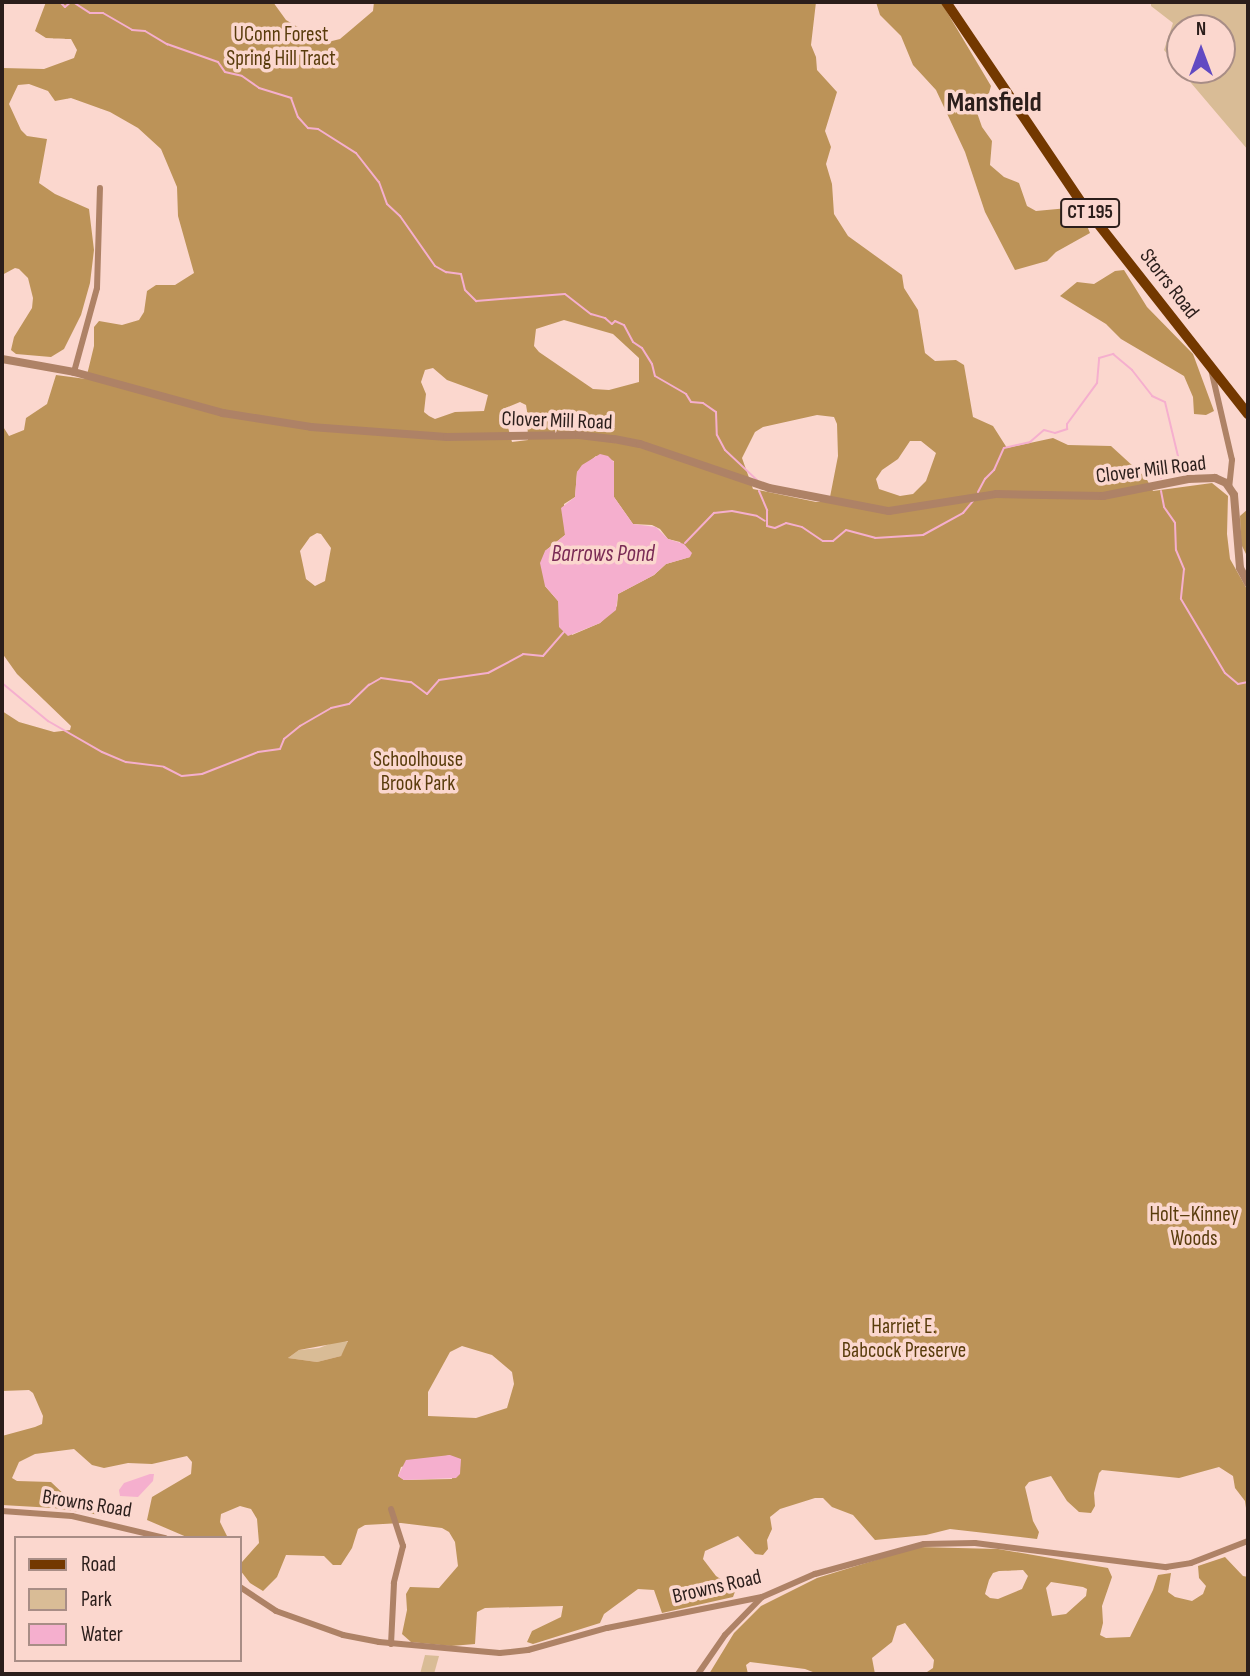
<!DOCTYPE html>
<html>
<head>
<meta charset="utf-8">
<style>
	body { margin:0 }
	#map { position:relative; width:1250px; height:1676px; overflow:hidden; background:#fbd7ce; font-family:"Sofia Sans Condensed",sans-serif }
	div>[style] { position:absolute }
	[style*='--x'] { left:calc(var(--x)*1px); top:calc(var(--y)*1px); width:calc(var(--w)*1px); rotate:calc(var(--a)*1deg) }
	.green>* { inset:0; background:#d9bc96 }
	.forest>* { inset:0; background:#bc9358 }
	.water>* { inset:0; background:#f5afce }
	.stream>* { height:2px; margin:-1px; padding:0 1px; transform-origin:1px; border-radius:1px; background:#f5afce }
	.minor>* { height:6px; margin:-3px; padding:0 3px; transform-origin:3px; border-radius:3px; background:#ae8266 }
	.tertiary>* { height:8px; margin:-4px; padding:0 4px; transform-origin:4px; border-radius:4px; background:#ae8266 }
	.primary>* { height:10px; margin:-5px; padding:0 5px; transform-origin:5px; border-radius:5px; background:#733800 }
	span { translate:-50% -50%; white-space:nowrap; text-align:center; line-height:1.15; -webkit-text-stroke:7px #fbd7ce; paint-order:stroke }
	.shield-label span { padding:2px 5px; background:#fbd7ce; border:2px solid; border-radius:5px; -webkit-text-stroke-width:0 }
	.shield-label { font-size:19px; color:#2b1e1b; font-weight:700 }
	.park-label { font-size:21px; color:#593c0c }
	.street-label { font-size:21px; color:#2b1e1b }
	.water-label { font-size:23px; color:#7a2b55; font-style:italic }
	.district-label { font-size:28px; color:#2b1e1b; font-weight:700 }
	.frame { position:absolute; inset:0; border:4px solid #2b1e1b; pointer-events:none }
	.legend { position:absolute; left:14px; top:1536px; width:228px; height:126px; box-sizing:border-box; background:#fbd7ce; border:2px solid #a88d86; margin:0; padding:9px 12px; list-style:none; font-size:21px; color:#2b1e1b }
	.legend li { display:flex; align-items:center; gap:14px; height:35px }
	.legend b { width:35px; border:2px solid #a88d86 }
	.north { position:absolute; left:1166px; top:14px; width:70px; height:70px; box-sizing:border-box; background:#fbd7ce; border:2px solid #a88d86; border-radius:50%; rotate:0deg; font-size:19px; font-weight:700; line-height:28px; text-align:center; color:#2b1e1b }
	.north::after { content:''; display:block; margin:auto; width:24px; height:32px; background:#614ac2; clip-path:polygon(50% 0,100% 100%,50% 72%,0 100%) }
</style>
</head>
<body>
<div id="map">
	<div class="green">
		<i style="clip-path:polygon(1151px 2px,1248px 2px,1248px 150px,1180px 70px,1222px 70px,1222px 28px,1180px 28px,1180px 69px,1164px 50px,1173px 23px,1151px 6px)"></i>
		<i style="clip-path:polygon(340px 1340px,349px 1342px,341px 1356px,317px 1362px,288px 1358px,299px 1350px,319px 1348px)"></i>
		<i style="clip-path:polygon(425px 1655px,439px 1656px,434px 1674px,420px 1674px)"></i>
	</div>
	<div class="forest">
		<i style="clip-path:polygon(evenodd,46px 2px,273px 2px,286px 20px,324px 43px,340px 39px,353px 28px,373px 11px,374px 2px,816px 2px,811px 45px,816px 57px,817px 70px,837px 92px,825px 131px,831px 147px,826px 164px,832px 184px,834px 214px,848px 236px,902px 275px,904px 288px,918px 310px,925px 353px,935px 361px,956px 360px,964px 365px,973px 417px,993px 426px,1007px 448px,1053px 438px,1068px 445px,1111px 446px,1146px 478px,1153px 491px,1212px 483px,1228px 496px,1227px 534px,1230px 559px,1248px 591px,1248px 1522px,1245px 1501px,1235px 1488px,1233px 1476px,1219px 1467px,1179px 1478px,1102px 1470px,1099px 1473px,1094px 1493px,1095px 1506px,1091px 1513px,1079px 1512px,1067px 1501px,1051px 1476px,1029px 1482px,1025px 1487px,1033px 1521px,1039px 1532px,1037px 1539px,950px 1529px,926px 1535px,875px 1540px,853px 1515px,832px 1507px,823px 1498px,815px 1498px,780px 1509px,770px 1517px,772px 1529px,767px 1540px,768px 1549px,763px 1555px,755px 1554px,738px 1536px,705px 1551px,703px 1559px,716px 1576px,736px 1589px,733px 1597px,662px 1613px,654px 1590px,638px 1589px,604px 1614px,600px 1623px,533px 1644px,527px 1642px,532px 1631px,561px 1617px,563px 1606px,485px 1608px,477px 1612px,475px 1644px,451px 1646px,411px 1642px,402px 1634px,407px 1610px,406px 1594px,410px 1587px,439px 1588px,458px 1566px,455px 1542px,449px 1532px,442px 1528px,401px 1523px,365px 1525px,358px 1529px,352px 1548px,341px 1565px,333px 1565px,324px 1556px,286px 1555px,277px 1577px,263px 1591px,250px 1583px,240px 1570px,242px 1562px,259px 1543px,257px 1519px,251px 1509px,240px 1506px,221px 1514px,220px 1522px,228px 1538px,189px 1538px,147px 1520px,152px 1497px,191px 1474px,192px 1462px,187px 1456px,152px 1464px,128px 1463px,104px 1468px,92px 1465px,74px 1449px,35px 1454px,19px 1462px,12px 1478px,17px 1481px,51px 1482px,71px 1501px,103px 1505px,107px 1516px,54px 1508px,2px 1505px,2px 1436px,35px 1427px,42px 1424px,43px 1416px,33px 1393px,29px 1390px,2px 1391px,2px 711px,19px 722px,54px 732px,70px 730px,71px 726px,17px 674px,2px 653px,2px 425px,9px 436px,24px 430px,26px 418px,47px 404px,56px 375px,86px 379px,94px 346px,94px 327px,99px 321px,122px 325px,139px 320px,144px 312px,147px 291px,156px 285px,175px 285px,194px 273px,178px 216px,177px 187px,161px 149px,138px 128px,110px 112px,71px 98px,55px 101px,48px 91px,29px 84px,18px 85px,9px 104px,21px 130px,27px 136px,47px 139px,39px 183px,55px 194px,89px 209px,94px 250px,90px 283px,81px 315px,64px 349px,51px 357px,16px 354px,11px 350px,14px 337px,32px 308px,33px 298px,28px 278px,19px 269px,15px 268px,2px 275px,2px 68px,44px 69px,74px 58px,77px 50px,71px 39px,46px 38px,35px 31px,46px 2px,564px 320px,613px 334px,639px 358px,639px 382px,609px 390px,593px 389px,539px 352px,534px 346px,536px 329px,564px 320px,46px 2px,433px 368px,447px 380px,488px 395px,484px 411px,455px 412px,435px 419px,429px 416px,424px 412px,426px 394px,421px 382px,425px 370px,433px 368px,46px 2px,520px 402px,526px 405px,527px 411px,528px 440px,512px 442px,503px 409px,520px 402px,46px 2px,817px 415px,834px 417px,837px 424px,838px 456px,830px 497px,825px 502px,816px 502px,753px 489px,742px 458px,755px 432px,763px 427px,817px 415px,46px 2px,910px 441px,921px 441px,936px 453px,926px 481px,913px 494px,900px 496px,879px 489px,876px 479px,882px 470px,898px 459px,910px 441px,46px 2px,596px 456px,614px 461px,614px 497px,633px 524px,652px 525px,660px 529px,668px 539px,680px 542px,690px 557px,666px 564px,654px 575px,618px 594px,617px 606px,600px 623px,572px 635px,558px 601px,545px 586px,545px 551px,565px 535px,564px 504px,575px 497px,577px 472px,596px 456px,46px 2px,317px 533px,321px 534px,331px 548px,325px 581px,315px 586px,306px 579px,300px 551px,310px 537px,317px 533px,46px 2px,348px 1341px,341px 1356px,317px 1362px,288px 1358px,299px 1350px,348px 1341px,46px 2px,462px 1346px,492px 1355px,512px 1372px,514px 1384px,507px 1408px,476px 1418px,428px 1416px,428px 1392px,450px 1352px,462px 1346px,46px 2px,450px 1455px,452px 1479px,404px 1480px,398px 1476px,401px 1467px,450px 1455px)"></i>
		<i style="clip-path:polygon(876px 2px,941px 2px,991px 86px,989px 93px,979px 100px,975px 107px,982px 127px,992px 141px,990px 165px,1004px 177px,1019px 183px,1027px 206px,1036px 211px,1079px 207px,1090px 233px,1056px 252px,1047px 261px,1015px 270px,985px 212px,965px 152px,936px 90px,913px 65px,901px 36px,880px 15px)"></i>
		<i style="clip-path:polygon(1124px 270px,1147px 307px,1193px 354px,1214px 411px,1206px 415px,1194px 414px,1193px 397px,1184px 376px,1121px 339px,1106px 324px,1060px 296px,1077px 282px,1094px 284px,1115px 271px)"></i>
		<i style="clip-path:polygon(1248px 509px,1248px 558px,1241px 544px,1240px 516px)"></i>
		<i style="clip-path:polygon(evenodd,918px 1547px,998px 1549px,1108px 1568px,1112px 1577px,1102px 1606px,1103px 1623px,1100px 1635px,1106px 1638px,1130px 1637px,1153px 1590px,1158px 1575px,1171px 1573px,1168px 1592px,1175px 1597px,1192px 1601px,1203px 1594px,1206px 1586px,1199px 1578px,1198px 1566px,1225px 1557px,1243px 1576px,1248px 1577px,1248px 1674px,924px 1674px,933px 1668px,934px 1660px,905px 1623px,897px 1626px,892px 1642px,872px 1658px,875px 1674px,818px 1674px,805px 1669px,750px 1662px,746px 1665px,748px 1674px,709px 1674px,734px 1633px,761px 1606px,817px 1578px,918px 1547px,999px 1571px,1023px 1570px,1028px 1576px,1022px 1589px,998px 1599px,990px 1598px,985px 1594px,989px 1580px,993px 1573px,999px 1571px,918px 1547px,1051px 1582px,1083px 1587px,1087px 1589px,1086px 1596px,1066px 1614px,1052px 1616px,1046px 1588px,1051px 1582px)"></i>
	</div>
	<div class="water">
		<i style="clip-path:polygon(600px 454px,608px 456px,614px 462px,614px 497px,633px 524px,656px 527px,668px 539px,684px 544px,692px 553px,690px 557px,666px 564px,654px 575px,618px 594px,616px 610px,600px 623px,568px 636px,559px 627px,558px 601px,545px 586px,540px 563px,545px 551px,565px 535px,561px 508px,575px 497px,577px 472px,582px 465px)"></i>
		<i style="clip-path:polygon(450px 1455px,461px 1459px,460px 1474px,456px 1478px,404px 1480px,398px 1476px,406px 1460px)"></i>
		<i style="clip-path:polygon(150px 1474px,154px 1474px,153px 1481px,138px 1497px,120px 1496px,119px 1490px,124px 1483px)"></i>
	</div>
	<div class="stream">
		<i style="--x:60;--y:2;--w:7;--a:45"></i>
		<i style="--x:65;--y:7;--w:8;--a:-40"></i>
		<i style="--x:73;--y:2;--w:20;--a:33"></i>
		<i style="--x:90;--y:13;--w:13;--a:0"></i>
		<i style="--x:103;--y:13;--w:34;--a:30"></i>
		<i style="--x:132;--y:30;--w:13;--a:4"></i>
		<i style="--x:145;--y:31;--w:26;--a:31"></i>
		<i style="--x:167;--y:44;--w:54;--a:19.4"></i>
		<i style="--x:218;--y:62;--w:12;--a:55"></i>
		<i style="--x:225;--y:72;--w:17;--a:13"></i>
		<i style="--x:242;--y:76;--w:21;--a:35"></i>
		<i style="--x:259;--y:88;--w:34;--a:17"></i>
		<i style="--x:291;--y:98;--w:20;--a:70"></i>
		<i style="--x:298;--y:117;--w:15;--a:48"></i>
		<i style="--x:308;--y:128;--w:10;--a:6"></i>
		<i style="--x:318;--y:129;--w:45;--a:32.3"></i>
		<i style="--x:356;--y:153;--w:37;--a:52"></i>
		<i style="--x:379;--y:182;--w:23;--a:70"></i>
		<i style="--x:387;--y:204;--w:18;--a:43"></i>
		<i style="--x:400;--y:216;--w:61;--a:55"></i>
		<i style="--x:435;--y:266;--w:13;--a:29"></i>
		<i style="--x:446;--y:272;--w:15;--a:8"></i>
		<i style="--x:461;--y:274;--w:16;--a:76"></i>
		<i style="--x:465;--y:290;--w:16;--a:45"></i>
		<i style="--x:476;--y:301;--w:89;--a:-4.5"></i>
		<i style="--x:565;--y:294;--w:33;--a:38"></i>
		<i style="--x:591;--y:314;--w:15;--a:16"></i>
		<i style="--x:605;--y:318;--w:9;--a:41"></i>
		<i style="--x:612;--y:324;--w:4;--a:-45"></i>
		<i style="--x:615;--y:321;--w:10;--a:24"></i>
		<i style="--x:624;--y:325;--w:19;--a:62"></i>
		<i style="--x:633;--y:342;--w:11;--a:34"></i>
		<i style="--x:642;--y:348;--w:19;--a:58"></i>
		<i style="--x:652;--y:364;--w:12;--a:76"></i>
		<i style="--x:655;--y:376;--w:36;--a:30"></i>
		<i style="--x:686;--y:394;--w:9;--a:58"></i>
		<i style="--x:691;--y:402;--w:12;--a:5"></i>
		<i style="--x:703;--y:403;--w:16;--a:35"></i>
		<i style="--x:716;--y:412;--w:23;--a:88"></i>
		<i style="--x:717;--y:435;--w:17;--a:62"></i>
		<i style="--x:725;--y:450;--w:44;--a:43.2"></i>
		<i style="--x:759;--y:491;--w:21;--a:67"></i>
		<i style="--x:767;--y:510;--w:16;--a:90"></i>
		<i style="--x:767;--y:526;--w:8;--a:14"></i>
		<i style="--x:775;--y:528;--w:12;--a:-24"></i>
		<i style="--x:786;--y:523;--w:16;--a:14"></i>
		<i style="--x:802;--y:527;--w:25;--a:34"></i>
		<i style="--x:823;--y:541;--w:10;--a:0"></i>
		<i style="--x:833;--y:541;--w:17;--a:-40"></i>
		<i style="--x:846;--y:530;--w:30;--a:15"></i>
		<i style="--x:875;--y:538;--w:48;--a:-3.6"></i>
		<i style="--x:923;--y:535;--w:46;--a:-28.8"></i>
		<i style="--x:963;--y:513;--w:17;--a:-50"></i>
		<i style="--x:1161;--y:491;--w:16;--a:79"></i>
		<i style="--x:1164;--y:507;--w:19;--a:55"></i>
		<i style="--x:1175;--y:523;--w:27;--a:88"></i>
		<i style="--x:1176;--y:550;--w:21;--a:67"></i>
		<i style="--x:1184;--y:569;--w:30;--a:96"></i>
		<i style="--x:1181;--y:599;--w:86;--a:59.3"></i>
		<i style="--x:1225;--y:673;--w:17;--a:40"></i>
		<i style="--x:1238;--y:684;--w:10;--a:-11"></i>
		<i style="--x:978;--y:492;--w:15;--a:-62"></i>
		<i style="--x:985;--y:479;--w:13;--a:-45"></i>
		<i style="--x:994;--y:470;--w:24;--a:-66"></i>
		<i style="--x:1004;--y:448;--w:27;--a:-13"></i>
		<i style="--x:1030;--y:442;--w:18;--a:-41"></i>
		<i style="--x:1044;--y:430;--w:11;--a:15"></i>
		<i style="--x:1055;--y:433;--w:13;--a:-18"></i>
		<i style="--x:1067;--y:429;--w:5;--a:-90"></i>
		<i style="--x:1067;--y:424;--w:51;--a:-53.8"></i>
		<i style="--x:1097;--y:383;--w:25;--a:-85"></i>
		<i style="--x:1099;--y:358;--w:15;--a:-16"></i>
		<i style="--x:1113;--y:354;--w:25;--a:40"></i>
		<i style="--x:1132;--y:370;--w:33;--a:52"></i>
		<i style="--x:1152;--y:396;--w:14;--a:25"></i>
		<i style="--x:1165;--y:402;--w:56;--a:76.5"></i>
		<i style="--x:1178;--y:456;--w:28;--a:128"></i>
		<i style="--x:685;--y:543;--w:42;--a:-46"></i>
		<i style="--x:714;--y:513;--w:18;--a:-6"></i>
		<i style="--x:732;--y:511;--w:25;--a:11"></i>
		<i style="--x:757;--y:516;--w:9;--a:32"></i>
		<i style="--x:2;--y:683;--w:60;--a:39.6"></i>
		<i style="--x:48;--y:721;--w:62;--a:29.9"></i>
		<i style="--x:102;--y:752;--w:26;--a:23"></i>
		<i style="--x:126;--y:762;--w:38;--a:7"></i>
		<i style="--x:164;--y:767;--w:20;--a:27"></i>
		<i style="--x:182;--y:776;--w:20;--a:-6"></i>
		<i style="--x:202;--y:774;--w:60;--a:-21.4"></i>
		<i style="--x:258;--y:752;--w:22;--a:-8"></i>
		<i style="--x:280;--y:749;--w:11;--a:-68"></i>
		<i style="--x:284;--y:739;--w:21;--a:-39"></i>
		<i style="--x:300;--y:726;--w:36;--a:-30"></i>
		<i style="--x:331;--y:708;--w:18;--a:-13"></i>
		<i style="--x:349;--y:704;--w:28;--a:-44"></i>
		<i style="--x:369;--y:685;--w:14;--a:-30"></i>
		<i style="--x:381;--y:678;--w:30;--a:8"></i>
		<i style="--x:411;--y:682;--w:20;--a:37"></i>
		<i style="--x:427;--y:694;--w:18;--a:-49"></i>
		<i style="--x:439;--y:680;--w:49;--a:-8.1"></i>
		<i style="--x:488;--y:673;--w:40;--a:-28"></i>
		<i style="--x:523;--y:654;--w:20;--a:6"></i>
		<i style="--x:543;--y:656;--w:32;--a:-49"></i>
	</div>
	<div class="minor">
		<i style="--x:1211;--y:369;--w:93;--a:77"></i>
		<i style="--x:1232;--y:460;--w:27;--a:96"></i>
		<i style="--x:74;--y:372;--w:87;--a:-74.7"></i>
		<i style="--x:97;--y:288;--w:100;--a:-88.3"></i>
		<i style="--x:391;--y:1509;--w:39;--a:72"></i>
		<i style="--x:403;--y:1546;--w:38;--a:104"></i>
		<i style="--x:394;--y:1583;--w:61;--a:92.8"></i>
		<i style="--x:2;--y:1511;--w:70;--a:4.1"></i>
		<i style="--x:72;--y:1516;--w:96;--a:13.3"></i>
		<i style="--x:240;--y:1587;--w:43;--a:33.7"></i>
		<i style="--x:276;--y:1611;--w:71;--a:19.7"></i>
		<i style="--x:343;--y:1635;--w:37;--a:11"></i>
		<i style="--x:379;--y:1642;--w:121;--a:5.2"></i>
		<i style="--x:500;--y:1653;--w:28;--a:-6"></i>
		<i style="--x:528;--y:1650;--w:82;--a:-15.6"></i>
		<i style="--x:607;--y:1628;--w:158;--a:-11.3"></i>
		<i style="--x:762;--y:1597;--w:58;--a:-23.5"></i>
		<i style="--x:815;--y:1574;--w:113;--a:-15.4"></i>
		<i style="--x:924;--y:1544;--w:51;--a:-1.1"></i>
		<i style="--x:975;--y:1543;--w:193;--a:7.2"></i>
		<i style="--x:1166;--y:1567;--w:25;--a:-9"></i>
		<i style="--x:1191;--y:1563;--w:61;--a:-21.1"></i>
		<i style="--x:698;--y:1674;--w:47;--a:-55.3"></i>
		<i style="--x:725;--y:1635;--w:52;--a:-45.8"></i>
	</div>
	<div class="tertiary">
		<i style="--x:2;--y:359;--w:73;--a:10.2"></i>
		<i style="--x:74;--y:372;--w:155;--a:15.4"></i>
		<i style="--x:223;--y:413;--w:89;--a:9"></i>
		<i style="--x:311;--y:427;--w:136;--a:4.2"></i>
		<i style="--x:447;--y:437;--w:132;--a:-0.9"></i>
		<i style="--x:579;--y:435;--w:35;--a:7"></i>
		<i style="--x:614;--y:439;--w:26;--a:11"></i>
		<i style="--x:640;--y:444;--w:136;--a:18.8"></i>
		<i style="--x:769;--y:488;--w:122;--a:10.9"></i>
		<i style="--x:889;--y:511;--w:108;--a:-9"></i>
		<i style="--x:996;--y:494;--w:107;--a:1.1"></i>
		<i style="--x:1103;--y:496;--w:87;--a:-11.3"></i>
		<i style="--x:1188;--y:479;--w:27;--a:-2"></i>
		<i style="--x:1215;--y:478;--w:12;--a:24"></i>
		<i style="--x:1226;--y:483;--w:14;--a:56"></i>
		<i style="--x:1234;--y:495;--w:73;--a:85.3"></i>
		<i style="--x:1240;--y:568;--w:17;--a:62"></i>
	</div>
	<div class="primary">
		<i style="--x:946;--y:2;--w:241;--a:56"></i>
		<i style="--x:1081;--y:202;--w:270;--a:51.8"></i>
	</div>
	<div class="shield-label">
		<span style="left:1090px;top:213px">CT 195</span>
	</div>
	<div class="park-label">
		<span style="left:281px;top:47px">UConn Forest<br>Spring Hill Tract</span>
		<span style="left:418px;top:772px">Schoolhouse<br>Brook Park</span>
		<span style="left:1194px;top:1227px">Holt–Kinney<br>Woods</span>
		<span style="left:904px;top:1339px">Harriet E.<br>Babcock Preserve</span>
	</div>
	<div class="street-label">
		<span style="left:1169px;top:284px;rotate:52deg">Storrs Road</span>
		<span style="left:557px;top:421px;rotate:2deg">Clover Mill Road</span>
		<span style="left:1151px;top:470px;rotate:-7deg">Clover Mill Road</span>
		<span style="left:87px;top:1504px;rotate:9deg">Browns Road</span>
		<span style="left:717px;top:1587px;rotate:-13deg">Browns Road</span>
	</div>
	<div class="water-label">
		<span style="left:603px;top:554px">Barrows Pond</span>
	</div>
	<div class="district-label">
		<span style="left:994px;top:103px">Mansfield</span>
	</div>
	<div class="frame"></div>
	<ul class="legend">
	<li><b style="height:9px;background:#733800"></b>Road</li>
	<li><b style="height:19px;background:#d9bc96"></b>Park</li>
	<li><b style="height:19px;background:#f5afce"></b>Water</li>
	</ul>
	<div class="north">N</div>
</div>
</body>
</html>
